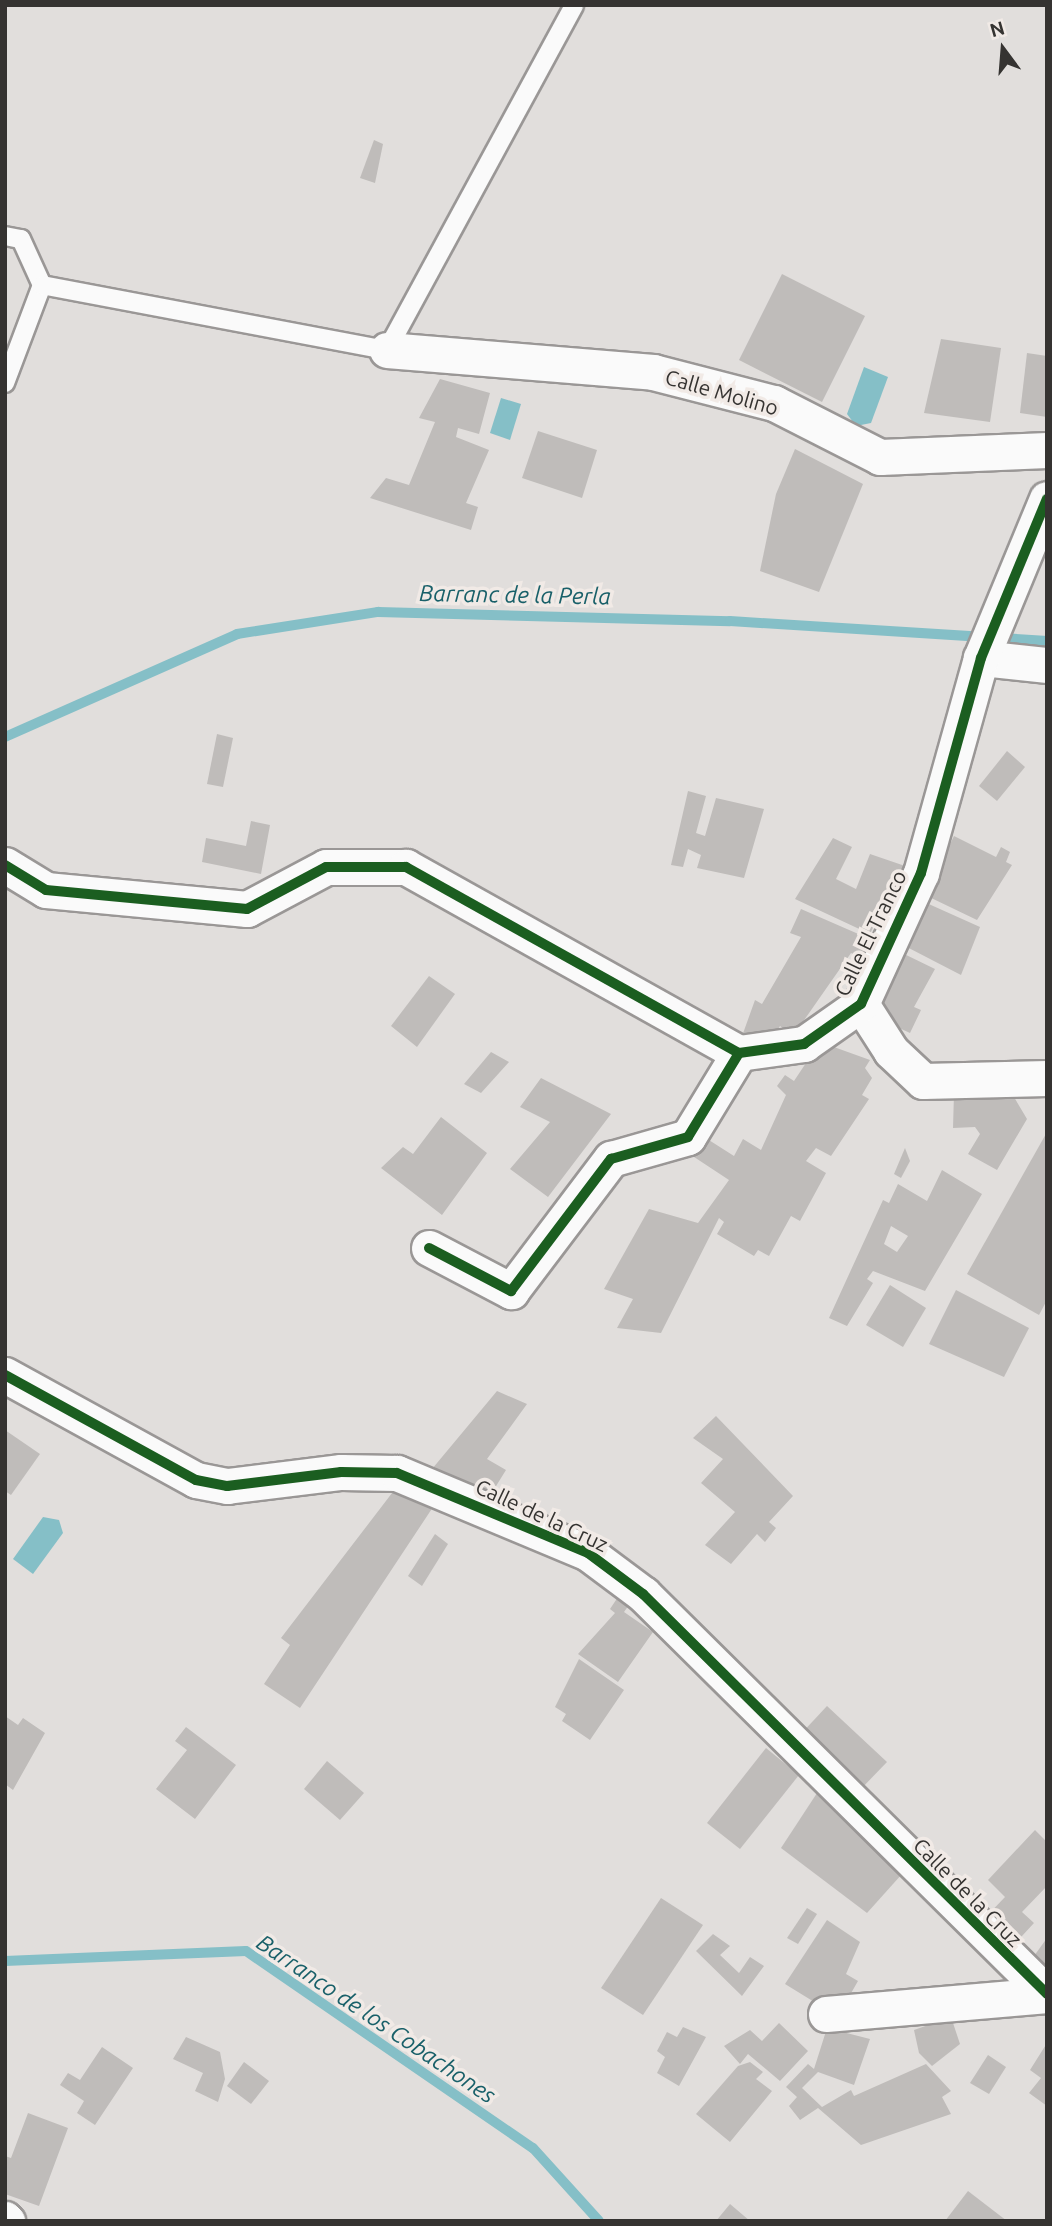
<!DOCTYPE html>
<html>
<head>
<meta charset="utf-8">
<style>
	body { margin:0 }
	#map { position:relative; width:1052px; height:2226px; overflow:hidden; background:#e1dedc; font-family:Ubuntu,sans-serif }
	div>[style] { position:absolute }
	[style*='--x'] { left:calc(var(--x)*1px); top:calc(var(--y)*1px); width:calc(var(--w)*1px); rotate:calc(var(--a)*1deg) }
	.water>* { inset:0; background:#85bfc7 }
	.stream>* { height:10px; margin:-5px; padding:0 5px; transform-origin:5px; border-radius:5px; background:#85bfc7 }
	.building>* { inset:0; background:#bfbcba }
	.roads { filter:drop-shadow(2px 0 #9a9796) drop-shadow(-2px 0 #9a9796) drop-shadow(0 2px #9a9796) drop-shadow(0 -2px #9a9796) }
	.lane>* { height:18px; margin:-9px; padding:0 9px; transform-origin:9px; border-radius:9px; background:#fafafa }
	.street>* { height:35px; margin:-17.5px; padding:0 17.5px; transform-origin:17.5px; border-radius:17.5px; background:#fafafa }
	.cycleway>* { height:10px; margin:-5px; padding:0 5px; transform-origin:5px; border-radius:5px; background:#1b5e20 }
	span { translate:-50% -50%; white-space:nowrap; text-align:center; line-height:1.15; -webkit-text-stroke:7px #f1eae6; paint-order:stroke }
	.street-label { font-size:21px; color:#353331 }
	.water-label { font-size:23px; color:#196069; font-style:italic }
	.frame { position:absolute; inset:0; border:7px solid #353331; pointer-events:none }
	.north { position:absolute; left:968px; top:14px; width:70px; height:70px; -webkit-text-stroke:5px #f1eae6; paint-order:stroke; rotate:344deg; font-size:19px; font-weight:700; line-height:28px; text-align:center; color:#353331 }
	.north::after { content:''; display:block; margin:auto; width:24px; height:32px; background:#353331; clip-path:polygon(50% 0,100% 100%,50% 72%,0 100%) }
</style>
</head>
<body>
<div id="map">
	<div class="water">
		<i style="clip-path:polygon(864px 367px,888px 377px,871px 423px,856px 426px,847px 414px)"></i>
		<i style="clip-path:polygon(501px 398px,521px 404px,510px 440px,490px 433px)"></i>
		<i style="clip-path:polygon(43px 1517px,59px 1520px,63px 1533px,33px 1574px,13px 1559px)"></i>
	</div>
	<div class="stream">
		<i style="--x:5;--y:737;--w:254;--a:-23.9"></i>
		<i style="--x:237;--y:634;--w:143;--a:-8.9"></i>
		<i style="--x:378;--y:612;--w:352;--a:1.5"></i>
		<i style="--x:730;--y:621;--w:318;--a:3.6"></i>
		<i style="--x:5;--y:1961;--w:241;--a:-2.4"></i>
		<i style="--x:246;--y:1951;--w:348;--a:34.5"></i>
		<i style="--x:533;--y:2148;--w:98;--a:47.9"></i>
	</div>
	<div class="building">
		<i style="clip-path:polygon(374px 140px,383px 144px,375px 183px,360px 178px)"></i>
		<i style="clip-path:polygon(782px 274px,865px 316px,822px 402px,739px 360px)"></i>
		<i style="clip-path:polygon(941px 339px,1001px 348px,990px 422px,924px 413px)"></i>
		<i style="clip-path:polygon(1027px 353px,1047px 356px,1047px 417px,1020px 413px)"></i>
		<i style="clip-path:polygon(440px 379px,490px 393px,479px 434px,458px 428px,456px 437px,489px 450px,466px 503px,478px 507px,471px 530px,370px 498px,386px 478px,409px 485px,435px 422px,419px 418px)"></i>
		<i style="clip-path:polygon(538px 431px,597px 450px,582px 498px,522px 478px)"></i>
		<i style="clip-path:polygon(795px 449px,863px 484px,819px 592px,760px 571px,776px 494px)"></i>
		<i style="clip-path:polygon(217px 734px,233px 738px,223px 787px,207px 784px)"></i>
		<i style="clip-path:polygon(1007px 751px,1025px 767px,997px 801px,979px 786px)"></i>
		<i style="clip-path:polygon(688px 791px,706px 796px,696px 833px,705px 836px,716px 798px,764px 809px,744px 878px,697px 868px,701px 855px,688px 849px,683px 867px,671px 865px)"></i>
		<i style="clip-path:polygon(251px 821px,270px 825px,261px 874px,202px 862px,206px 838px,246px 846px)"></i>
		<i style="clip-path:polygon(954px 836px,996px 857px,1001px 847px,1010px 852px,1006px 862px,1012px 865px,977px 920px,925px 895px)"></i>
		<i style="clip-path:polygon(833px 838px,852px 847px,836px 879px,856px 889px,870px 854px,908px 867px,891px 910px,883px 906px,870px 934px,795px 899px)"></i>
		<i style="clip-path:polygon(922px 901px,980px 927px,961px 975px,901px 944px)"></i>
		<i style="clip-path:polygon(801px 909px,879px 943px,868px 962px,851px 953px,793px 1036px,780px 1026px,772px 1039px,741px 1039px,755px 1000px,762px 1004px,801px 937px,790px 933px)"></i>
		<i style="clip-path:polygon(898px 951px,935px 969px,914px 1007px,921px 1010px,910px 1033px,884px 1021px,875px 997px)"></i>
		<i style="clip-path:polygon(429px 976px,455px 994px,417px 1047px,391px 1026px)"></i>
		<i style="clip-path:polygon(820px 1042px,870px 1060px,865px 1068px,872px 1078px,862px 1095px,869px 1099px,831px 1156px,816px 1148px,806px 1161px,826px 1173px,800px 1221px,791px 1216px,769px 1256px,758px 1250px,754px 1256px,717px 1234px,724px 1222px,719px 1218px,661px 1333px,617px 1328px,633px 1299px,604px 1289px,649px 1209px,698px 1223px,729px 1180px,688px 1153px,701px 1135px,734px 1156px,743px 1139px,761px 1150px,786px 1095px,777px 1086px,785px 1075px,794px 1081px)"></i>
		<i style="clip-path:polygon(491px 1052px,509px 1062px,481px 1093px,464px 1084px)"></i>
		<i style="clip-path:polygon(541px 1078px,611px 1114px,548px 1197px,510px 1169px,550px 1122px,520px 1107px)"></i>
		<i style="clip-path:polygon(1011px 1092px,1027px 1119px,997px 1170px,968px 1154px,980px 1134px,975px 1127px,953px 1128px,954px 1093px)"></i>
		<i style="clip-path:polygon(441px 1117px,487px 1153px,442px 1215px,381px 1168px,403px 1147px,413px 1154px)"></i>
		<i style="clip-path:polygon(1047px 1132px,1047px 1300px,1039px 1315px,967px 1274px)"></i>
		<i style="clip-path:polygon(905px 1148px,910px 1161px,901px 1178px,894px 1174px)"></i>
		<i style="clip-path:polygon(evenodd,942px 1170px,982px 1194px,925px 1291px,873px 1271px,867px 1279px,873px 1283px,847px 1326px,829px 1318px,883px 1200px,889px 1203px,898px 1184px,927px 1201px,942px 1170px,891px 1226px,908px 1236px,897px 1252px,884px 1244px,891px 1226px)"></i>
		<i style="clip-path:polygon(890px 1285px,926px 1308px,903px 1347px,866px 1325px)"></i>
		<i style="clip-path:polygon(956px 1290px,1029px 1328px,1004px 1377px,929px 1344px)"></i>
		<i style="clip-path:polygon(497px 1391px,527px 1404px,487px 1459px,506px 1470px,488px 1499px,427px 1475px)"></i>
		<i style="clip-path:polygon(716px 1416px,793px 1496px,769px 1522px,776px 1528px,765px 1542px,757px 1534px,731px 1564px,705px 1545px,735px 1512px,701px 1483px,723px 1459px,693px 1438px)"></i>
		<i style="clip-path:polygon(5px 1430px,40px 1454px,11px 1495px,5px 1491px)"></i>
		<i style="clip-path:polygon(402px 1480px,439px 1498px,300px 1708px,264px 1684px,290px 1645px,281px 1638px)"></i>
		<i style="clip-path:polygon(435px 1534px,448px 1544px,422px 1586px,408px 1576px)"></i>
		<i style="clip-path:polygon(620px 1594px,631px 1602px,624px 1612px,653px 1632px,618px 1682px,578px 1654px,615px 1613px,610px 1609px)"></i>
		<i style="clip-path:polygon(579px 1659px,624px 1690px,590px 1740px,562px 1721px,566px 1714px,555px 1707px)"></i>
		<i style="clip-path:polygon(827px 1706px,887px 1762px,858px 1792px,799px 1736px)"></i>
		<i style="clip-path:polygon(5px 1716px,18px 1725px,23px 1718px,45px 1733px,13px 1790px,5px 1784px)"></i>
		<i style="clip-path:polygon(186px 1727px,236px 1765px,195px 1819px,156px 1789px,187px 1750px,175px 1741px)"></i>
		<i style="clip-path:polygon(766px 1748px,799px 1775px,740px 1849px,707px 1823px)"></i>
		<i style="clip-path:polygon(327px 1761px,364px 1793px,340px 1820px,304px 1789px)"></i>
		<i style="clip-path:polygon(819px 1790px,902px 1874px,867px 1913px,781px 1848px)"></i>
		<i style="clip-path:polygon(1035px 1830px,1047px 1842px,1047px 1886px,1022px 1912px,1034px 1923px,1011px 1948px,982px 1921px,1005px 1897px,988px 1880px)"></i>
		<i style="clip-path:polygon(661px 1898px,703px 1925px,643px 2015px,601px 1988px)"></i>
		<i style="clip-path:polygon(807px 1908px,817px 1914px,798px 1944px,787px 1938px)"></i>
		<i style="clip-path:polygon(827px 1920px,860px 1942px,846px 1974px,858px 1981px,846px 2002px,834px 1994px,824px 2008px,785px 1984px)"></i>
		<i style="clip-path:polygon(713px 1934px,730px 1946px,720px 1955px,739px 1973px,750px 1957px,764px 1966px,742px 1996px,696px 1951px)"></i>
		<i style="clip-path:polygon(1047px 1938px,1047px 1976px,1029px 1963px)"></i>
		<i style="clip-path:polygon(951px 2017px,960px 2044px,932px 2066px,919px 2053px,914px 2030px)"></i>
		<i style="clip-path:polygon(779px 2023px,808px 2051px,780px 2081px,748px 2054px,740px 2064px,724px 2046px,750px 2030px,762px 2041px)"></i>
		<i style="clip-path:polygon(683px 2027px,706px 2037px,679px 2086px,657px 2073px,665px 2057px,657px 2051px,667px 2032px,677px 2037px)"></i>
		<i style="clip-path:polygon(827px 2028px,870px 2039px,854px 2085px,818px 2072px,802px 2088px,822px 2107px,851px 2090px,854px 2096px,926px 2064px,951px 2091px,942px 2097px,951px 2114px,861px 2145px,818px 2108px,800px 2120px,789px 2106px,797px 2097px,786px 2087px,808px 2064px,814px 2069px)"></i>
		<i style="clip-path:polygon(186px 2037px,220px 2052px,225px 2079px,218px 2102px,195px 2091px,203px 2073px,173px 2059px)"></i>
		<i style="clip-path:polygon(1047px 2043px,1047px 2106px,1029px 2093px,1041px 2078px,1030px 2070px)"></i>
		<i style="clip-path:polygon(102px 2047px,133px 2068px,95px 2125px,77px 2113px,84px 2101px,60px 2085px,68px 2073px,80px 2080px)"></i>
		<i style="clip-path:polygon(988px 2055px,1006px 2067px,989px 2094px,970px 2083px)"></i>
		<i style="clip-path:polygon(244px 2062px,269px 2081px,251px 2104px,227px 2086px)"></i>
		<i style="clip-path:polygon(750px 2062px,763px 2072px,756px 2079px,772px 2091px,730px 2142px,696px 2114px,738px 2066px)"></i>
		<i style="clip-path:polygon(28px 2113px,68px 2128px,39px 2206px,5px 2194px,5px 2156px,11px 2158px)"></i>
		<i style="clip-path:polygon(968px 2191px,1007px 2221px,945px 2221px)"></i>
		<i style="clip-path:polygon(730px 2204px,750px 2221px,716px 2221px)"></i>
	</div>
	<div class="roads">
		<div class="lane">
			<i style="--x:5;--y:236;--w:16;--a:11"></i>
			<i style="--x:21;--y:239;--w:51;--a:65.5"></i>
			<i style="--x:5;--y:383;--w:105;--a:-69.3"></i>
			<i style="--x:42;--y:285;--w:351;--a:10.7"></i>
			<i style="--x:387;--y:350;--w:392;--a:-61.5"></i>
		</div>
		<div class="street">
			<i style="--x:387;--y:350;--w:267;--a:4.7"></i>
			<i style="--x:653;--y:372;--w:125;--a:14.4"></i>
			<i style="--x:774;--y:403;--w:119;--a:27"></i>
			<i style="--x:880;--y:457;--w:167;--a:-2.4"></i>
			<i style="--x:981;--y:658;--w:66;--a:6.1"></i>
			<i style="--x:5;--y:865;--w:48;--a:31.4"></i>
			<i style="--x:46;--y:890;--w:202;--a:5.4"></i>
			<i style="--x:247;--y:909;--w:89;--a:-28"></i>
			<i style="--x:326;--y:867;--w:80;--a:0"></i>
			<i style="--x:406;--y:867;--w:381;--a:29.2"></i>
			<i style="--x:861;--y:1004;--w:56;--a:57.4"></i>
			<i style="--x:891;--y:1051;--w:44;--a:43.2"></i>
			<i style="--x:923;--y:1081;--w:124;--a:-1.4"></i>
			<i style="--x:429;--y:1248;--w:93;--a:27.7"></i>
			<i style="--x:511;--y:1291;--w:166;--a:-52.9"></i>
			<i style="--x:611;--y:1159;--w:80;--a:-15.9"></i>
			<i style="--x:688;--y:1137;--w:98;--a:-58.7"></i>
			<i style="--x:739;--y:1053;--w:66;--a:-7.9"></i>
			<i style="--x:804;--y:1044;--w:70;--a:-35.1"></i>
			<i style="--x:861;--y:1004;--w:144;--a:-65.4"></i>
			<i style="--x:921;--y:873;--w:223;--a:-74.4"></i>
			<i style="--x:981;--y:658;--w:172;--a:-67.5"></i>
			<i style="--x:5;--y:1375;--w:218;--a:28.8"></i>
			<i style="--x:196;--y:1480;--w:32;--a:11"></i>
			<i style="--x:227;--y:1486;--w:115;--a:-7"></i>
			<i style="--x:341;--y:1472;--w:56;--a:1"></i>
			<i style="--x:397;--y:1473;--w:207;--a:22.7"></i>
			<i style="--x:588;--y:1553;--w:69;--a:36.7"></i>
			<i style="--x:643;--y:1594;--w:569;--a:44.71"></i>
			<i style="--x:826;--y:2014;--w:222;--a:-4.9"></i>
			<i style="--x:5;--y:2219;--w:3;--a:45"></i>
		</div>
	</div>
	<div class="cycleway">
		<i style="--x:5;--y:865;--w:48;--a:31.4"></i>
		<i style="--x:46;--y:890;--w:202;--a:5.4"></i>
		<i style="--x:247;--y:909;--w:89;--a:-28"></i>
		<i style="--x:326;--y:867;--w:80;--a:0"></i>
		<i style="--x:406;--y:867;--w:381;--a:29.2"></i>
		<i style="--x:429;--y:1248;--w:93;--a:27.7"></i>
		<i style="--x:511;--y:1291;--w:166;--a:-52.9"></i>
		<i style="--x:611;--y:1159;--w:80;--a:-15.9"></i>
		<i style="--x:688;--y:1137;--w:98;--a:-58.7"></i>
		<i style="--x:739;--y:1053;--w:66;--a:-7.9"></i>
		<i style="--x:804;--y:1044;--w:70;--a:-35.1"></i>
		<i style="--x:861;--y:1004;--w:144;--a:-65.4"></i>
		<i style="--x:921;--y:873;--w:223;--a:-74.4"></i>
		<i style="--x:981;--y:658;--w:172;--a:-67.5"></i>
		<i style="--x:5;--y:1375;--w:218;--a:28.8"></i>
		<i style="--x:196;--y:1480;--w:32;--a:11"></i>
		<i style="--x:227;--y:1486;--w:115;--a:-7"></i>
		<i style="--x:341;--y:1472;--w:56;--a:1"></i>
		<i style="--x:397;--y:1473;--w:207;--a:22.7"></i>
		<i style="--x:588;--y:1553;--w:69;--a:36.7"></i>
		<i style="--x:643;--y:1594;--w:569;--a:44.71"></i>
	</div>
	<div class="street-label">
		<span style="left:722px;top:392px;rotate:16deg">Calle Molino</span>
		<span style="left:870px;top:933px;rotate:-64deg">Calle El Tranco</span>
		<span style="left:542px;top:1515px;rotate:25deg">Calle de la Cruz</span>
		<span style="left:968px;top:1892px;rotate:45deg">Calle de la Cruz</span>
	</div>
	<div class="water-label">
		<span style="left:515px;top:595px;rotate:1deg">Barranc de la Perla</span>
		<span style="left:376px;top:2019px;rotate:34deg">Barranco de los Cobachones</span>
	</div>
	<div class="frame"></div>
	<div class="north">N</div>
</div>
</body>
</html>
